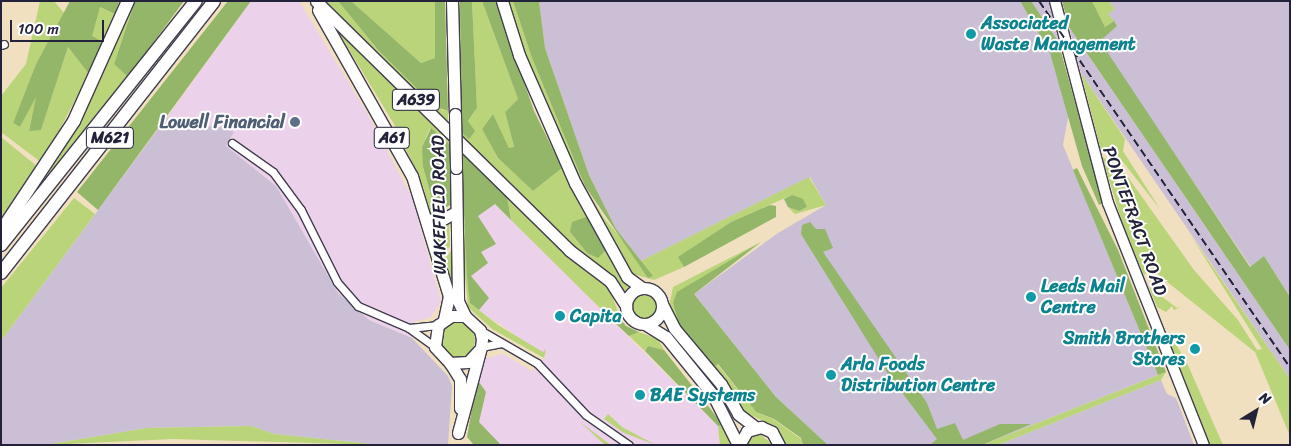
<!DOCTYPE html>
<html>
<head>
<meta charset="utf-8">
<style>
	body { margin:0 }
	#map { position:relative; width:1291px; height:446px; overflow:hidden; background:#f0e0c0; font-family:Sriracha,sans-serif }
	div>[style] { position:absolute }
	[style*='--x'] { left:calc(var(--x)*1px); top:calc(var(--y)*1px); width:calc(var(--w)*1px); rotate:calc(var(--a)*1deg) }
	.built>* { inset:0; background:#ecd1ea }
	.industrial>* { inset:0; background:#cbbfd5 }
	.green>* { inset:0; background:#bad479 }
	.round { border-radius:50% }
	.forest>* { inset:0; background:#93b669 }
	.roads { filter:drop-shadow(1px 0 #413e4f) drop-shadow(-1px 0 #413e4f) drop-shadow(0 1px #413e4f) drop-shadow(0 -1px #413e4f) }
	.minor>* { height:7px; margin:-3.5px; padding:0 3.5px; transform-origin:3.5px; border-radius:3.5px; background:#fff }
	.secondary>* { height:10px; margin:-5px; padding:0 5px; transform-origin:5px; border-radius:5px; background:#fff }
	.primary>* { height:11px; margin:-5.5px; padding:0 5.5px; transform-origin:5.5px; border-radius:5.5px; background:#fff }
	.primary>.ring { margin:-5.5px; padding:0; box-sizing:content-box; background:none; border:11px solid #fff; border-radius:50% }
	.motorway>* { height:12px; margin:-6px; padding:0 6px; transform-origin:6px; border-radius:6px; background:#fff }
	.rail>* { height:2px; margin-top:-1px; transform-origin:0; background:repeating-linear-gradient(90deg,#22223b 0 8px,transparent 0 12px) }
	.bridges { filter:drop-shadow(1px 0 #413e4f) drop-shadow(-1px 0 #413e4f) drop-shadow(0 1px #413e4f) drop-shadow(0 -1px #413e4f) }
	.primary-bridge>* { height:11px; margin:-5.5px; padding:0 5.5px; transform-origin:5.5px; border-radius:5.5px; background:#fff }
	.dots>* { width:14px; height:14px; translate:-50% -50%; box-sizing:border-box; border:2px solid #fff; border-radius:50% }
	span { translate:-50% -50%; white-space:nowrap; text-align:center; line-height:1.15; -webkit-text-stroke:4px #fff; paint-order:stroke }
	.shield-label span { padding:1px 4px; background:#fff; border:1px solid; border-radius:4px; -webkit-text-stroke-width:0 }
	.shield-label { font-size:16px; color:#22223b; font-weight:700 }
	.culture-label { font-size:18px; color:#0d838f; font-weight:700 }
	.left { translate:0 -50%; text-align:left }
	.right { translate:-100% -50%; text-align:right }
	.service-label { font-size:18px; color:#4e5e75; font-weight:700 }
	.street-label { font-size:18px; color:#22223b }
	.frame { position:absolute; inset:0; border:2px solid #22223b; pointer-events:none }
	.north { position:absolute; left:1231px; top:386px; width:50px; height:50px; -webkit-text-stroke:4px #fff; paint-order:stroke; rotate:36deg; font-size:14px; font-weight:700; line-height:20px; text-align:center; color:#22223b }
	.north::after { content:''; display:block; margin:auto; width:18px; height:22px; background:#22223b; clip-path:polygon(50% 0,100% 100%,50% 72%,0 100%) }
	.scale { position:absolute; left:10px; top:20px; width:94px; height:22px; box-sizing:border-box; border:2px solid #22223b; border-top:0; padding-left:6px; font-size:15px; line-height:18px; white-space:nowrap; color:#22223b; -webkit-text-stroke:4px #fff; paint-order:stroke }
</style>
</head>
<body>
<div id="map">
	<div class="built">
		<i style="clip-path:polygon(251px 1px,299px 1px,367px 113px,412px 198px,441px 301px,431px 317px,414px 322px,412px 338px,369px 320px,338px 293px,276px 186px,226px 146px,233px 135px,191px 125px,176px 127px,167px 117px)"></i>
		<i style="clip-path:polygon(495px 204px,718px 426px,720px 445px,501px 445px,485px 432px,479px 422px,486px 392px,477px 379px,486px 358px,503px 354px,532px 371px,546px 356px,479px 310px,489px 298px,471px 276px,488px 263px,481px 252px,477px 216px)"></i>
	</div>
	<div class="industrial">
		<i style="clip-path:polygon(539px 1px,1020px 1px,1050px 53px,1069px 112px,1063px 145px,1158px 375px,982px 445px,828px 445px,776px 397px,694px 294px,778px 233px,826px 205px,810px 177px,641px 261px,616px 229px,589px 175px,545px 48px)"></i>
		<i style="clip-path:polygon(1031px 1px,1051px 1px,1058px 41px)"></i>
		<i style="clip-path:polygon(1109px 1px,1290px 1px,1290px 297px,1264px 256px,1251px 267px,1099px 41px,1117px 26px,1108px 14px,1115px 9px)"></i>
		<i style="clip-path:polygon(1069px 27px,1290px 350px,1290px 379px,1081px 73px)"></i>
		<i style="clip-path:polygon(167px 117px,176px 127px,216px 126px,234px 132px,226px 146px,276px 186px,338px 293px,369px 320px,412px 338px,448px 376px,452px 386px,448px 445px,381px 445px,274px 434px,251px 426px,147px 428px,45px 445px,1px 445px,1px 341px)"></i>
		<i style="clip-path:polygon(1161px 380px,1167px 394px,1176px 398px,1194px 445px,998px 445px)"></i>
	</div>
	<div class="green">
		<i style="clip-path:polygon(40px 1px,54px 1px,64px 13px,36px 64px,13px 123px,20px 127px,37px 94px,29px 130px,41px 130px,68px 47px,89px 74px,42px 163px,1px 132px,1px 96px,26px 64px)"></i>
		<i style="clip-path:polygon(130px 1px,135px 1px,114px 64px,128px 77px,45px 179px,71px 135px)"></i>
		<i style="clip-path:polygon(321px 1px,338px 1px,379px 51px,442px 110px,448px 111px,448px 127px)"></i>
		<i style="clip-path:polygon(351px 1px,435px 1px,435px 58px,421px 63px)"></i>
		<i style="clip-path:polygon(456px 1px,460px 1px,461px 114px)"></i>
		<i style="clip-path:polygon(472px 1px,482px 1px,518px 99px,505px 112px,514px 148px,509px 148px,493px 114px,482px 129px,498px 158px,533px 191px,562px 168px,589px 216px,570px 232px,587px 253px,598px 257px,608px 248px,628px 287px,624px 292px,461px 140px,461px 132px,477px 108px)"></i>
		<i style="clip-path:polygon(506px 1px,513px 1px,532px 58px,585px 186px,604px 218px,653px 276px,641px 261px,809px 177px,826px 205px,795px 214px,788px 207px,799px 211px,807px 207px,792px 195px,731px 222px,679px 257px,684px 267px,654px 280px,633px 274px,546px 115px)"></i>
		<i style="clip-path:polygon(1092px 1px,1109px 1px,1115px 9px,1108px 14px,1114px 21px,1105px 27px)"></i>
		<i style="clip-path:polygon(100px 7px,115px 14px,103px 42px,91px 36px)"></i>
		<i style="clip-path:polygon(337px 30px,450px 139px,450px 145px,430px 128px,422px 147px,436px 213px,430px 213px,423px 186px,394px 124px)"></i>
		<i style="clip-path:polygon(1081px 73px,1125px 139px,1123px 151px,1160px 209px,1123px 162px,1101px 151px)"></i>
		<i style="clip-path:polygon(1px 137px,38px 167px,1px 217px)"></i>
		<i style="clip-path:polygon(1102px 157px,1120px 166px,1194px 270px,1238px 320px,1257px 350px,1262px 349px,1190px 234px,1290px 379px,1290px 436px,1255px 352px,1151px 269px,1144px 275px,1149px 287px,1177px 308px,1183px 306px,1174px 310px,1172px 306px,1166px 312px,1157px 307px,1123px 225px)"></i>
		<i style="clip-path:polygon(507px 196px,610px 290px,621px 320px,615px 323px,511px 220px)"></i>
		<i style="clip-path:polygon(74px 198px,95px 214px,1px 341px,1px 288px)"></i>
		<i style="clip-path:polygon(449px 222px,450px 246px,442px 256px,432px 224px)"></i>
		<i style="clip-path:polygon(465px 223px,470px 303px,498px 325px,543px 352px,546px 349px,544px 358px,492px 329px,468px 307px,460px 225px)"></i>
		<i style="clip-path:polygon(761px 242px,673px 303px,680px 329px,669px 306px,673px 287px)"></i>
		<i style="clip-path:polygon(452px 250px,453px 293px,443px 260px)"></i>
		<i class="round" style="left:631px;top:293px;width:26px;height:26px"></i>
		<i class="round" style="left:439px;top:322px;width:36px;height:36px"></i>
		<i style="clip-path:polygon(639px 332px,658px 339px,664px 350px,648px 346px,645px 351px,629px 336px)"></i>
		<i style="clip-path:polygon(1167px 336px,1171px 336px,1187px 363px,1223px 445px,1210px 445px)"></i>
		<i style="clip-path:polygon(717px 364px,756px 412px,773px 419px,801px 439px,803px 445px,786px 445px,774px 426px,742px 411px,714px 367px)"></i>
		<i style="clip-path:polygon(1166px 372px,1161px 380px,998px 445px,982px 445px)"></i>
		<i style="clip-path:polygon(608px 414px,622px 427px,656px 445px,624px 433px,604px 419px)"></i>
		<i style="clip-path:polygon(580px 422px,592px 431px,611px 445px,605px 445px)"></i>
		<i style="clip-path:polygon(723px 425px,728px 434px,730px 445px,720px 445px,718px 426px)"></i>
		<i style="clip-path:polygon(251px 426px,274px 434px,381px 445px,173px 439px,45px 445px,147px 428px)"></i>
		<i style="clip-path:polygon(760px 434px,773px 445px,745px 445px,749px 437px)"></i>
	</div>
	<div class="forest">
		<i style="clip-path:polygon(70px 1px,119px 1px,115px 14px,100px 7px,92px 36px,103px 42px,89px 74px,68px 47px,41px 130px,29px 131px,36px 97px,20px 127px,13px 123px,36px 64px)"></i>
		<i style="clip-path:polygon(135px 1px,184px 1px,128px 77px,114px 64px)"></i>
		<i style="clip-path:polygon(228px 1px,251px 1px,98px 210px,77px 192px)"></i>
		<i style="clip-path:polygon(338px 1px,351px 1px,421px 63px,435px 58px,435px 1px,445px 1px,448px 111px,436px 107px,379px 51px)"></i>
		<i style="clip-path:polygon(460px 1px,472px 1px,477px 108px,468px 121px,475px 131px,469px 139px,461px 132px)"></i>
		<i style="clip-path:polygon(482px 1px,496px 1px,534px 111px,562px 168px,533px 191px,498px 158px,482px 129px,493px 114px,509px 148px,514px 147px,505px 112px,518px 99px)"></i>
		<i style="clip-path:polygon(513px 1px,539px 1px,545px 48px,589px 175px,616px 229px,653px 276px,648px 278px,585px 186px,532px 58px)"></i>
		<i style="clip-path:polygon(1020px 1px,1031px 1px,1058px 41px,1103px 203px,1099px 205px,1082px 166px,1050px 53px)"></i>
		<i style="clip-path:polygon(1062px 1px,1092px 1px,1105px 27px,1114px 21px,1117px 26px,1100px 41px,1250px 267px,1264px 256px,1290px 297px,1290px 350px,1069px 27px)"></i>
		<i style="clip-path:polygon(431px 128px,450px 145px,450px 205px,436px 213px,423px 166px,422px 147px)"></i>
		<i style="clip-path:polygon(461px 151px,507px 196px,511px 220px,495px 204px,478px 216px,496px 244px,481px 252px,488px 263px,471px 276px,489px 298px,479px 310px,470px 303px,467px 276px)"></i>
		<i style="clip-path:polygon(1077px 168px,1118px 250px,1166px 372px,1158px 375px,1073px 170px)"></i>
		<i style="clip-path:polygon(792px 195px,803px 199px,807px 207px,799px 211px,788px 207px,784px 199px)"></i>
		<i style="clip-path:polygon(770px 205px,776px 206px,776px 217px,684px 267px,678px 257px,731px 222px)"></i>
		<i style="clip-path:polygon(589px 216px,608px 248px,598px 258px,587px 253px,570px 232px,572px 222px)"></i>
		<i style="clip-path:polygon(810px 222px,816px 229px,825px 229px,833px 248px,823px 252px,927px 403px,937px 429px,955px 423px,963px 440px,1000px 424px,1031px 424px,982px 445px,930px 445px,937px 439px,888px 374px,801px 234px,802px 225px)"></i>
		<i style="clip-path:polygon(761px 242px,694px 294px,776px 397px,828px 445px,803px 445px,801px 438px,774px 419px,756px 412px,718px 364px,714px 367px,680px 329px,673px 303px,677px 292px)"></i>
		<i style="clip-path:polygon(621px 320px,626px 326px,639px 332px,629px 336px,615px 323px)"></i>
		<i style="clip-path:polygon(648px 346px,664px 350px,723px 425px,718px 426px,645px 351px)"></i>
		<i style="clip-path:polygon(477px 379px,486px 392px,479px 422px,501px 445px,474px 445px,467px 437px)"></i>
	</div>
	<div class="roads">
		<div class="minor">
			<i style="--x:1;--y:45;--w:3;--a:-18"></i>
			<i style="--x:232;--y:143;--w:50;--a:35.3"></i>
			<i style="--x:273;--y:172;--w:47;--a:53.6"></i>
			<i style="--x:301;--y:210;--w:80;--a:63.4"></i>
			<i style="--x:337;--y:282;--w:32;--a:49"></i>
			<i style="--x:358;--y:306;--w:56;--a:23.3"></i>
			<i style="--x:480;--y:330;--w:66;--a:30.1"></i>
			<i style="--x:537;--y:363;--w:71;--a:46.7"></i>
			<i style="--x:586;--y:415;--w:52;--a:34.9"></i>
			<i style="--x:435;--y:347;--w:32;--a:-144"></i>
			<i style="--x:409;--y:328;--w:29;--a:-6"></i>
			<i style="--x:481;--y:347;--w:21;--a:-11"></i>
		</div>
		<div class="secondary">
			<i style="--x:1055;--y:1;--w:209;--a:75.3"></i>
			<i style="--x:1108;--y:203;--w:260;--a:68.4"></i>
		</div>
		<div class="primary">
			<i style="--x:316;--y:1;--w:355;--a:44.5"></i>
			<i style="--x:569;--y:250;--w:51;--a:37.1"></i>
			<i style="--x:610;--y:281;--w:30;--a:57"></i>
			<i style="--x:452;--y:1;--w:113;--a:88.5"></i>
			<i style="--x:502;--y:1;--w:57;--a:72.5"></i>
			<i style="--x:519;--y:55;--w:140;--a:66.4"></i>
			<i style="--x:575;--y:183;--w:107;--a:61"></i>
			<i style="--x:627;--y:277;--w:17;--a:36"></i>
			<i style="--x:318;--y:10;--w:191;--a:60.5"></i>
			<i style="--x:412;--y:176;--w:126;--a:72.9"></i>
			<i style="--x:449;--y:296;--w:24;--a:102"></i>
			<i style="--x:456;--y:168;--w:133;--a:89.1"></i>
			<i style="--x:458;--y:301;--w:17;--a:65"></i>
			<i style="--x:426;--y:220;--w:17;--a:-3"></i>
			<i style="--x:443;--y:219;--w:15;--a:-28"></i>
			<i class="ring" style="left:626px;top:288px;width:25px;height:25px"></i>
			<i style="--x:662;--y:304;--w:27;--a:63"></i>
			<i style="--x:674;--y:328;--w:73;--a:50"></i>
			<i style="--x:721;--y:384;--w:34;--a:60"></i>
			<i style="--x:738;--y:414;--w:21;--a:37"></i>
			<i style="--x:645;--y:324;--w:25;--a:32"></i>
			<i style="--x:666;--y:337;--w:75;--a:51"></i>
			<i style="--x:713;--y:395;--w:56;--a:63.4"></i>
			<i style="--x:450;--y:363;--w:19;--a:58"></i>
			<i style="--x:460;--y:379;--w:29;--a:90"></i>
			<i style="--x:458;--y:433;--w:89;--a:-75"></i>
			<i style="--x:481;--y:347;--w:8;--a:-83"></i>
			<i style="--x:482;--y:339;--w:9;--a:-103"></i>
			<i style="--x:480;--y:330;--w:21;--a:-137"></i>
			<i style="--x:465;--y:316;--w:14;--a:180"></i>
			<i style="--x:451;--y:316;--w:16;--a:145"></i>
			<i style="--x:438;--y:325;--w:22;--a:98"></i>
			<i style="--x:435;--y:347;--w:22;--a:47"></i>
			<i style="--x:450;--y:363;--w:18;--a:-3"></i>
			<i style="--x:468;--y:362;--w:18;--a:-47"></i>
			<i style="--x:739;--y:445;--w:16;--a:-60"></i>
			<i style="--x:747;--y:431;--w:15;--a:-16"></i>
			<i style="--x:761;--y:427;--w:12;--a:24"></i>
			<i style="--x:772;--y:432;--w:15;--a:62"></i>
		</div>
		<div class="motorway">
			<i style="--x:1;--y:231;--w:132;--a:-56.4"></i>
			<i style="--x:74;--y:121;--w:132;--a:-65.8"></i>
			<i style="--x:1;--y:245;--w:312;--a:-51.4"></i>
			<i style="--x:1;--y:273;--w:345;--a:-51.9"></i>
		</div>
	</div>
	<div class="rail">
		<i style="--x:1039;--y:1;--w:445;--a:55.6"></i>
	</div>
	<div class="bridges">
		<div class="primary-bridge">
			<i style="--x:455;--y:114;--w:54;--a:88.9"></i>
		</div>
	</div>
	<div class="dots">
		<i style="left:971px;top:34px;background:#0f9aa8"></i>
		<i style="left:295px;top:122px;background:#5c6f8a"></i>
		<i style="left:1031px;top:297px;background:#0f9aa8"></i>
		<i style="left:560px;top:316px;background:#0f9aa8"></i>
		<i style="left:1195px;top:349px;background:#0f9aa8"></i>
		<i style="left:831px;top:375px;background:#0f9aa8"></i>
		<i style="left:640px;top:395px;background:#0f9aa8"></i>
	</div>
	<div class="shield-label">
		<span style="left:416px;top:100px">A639</span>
		<span style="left:110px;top:138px">M621</span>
		<span style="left:392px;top:138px">A61</span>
	</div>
	<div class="culture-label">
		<span class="left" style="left:981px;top:34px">Associated<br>Waste Management</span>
		<span class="left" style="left:1041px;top:297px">Leeds Mail<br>Centre</span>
		<span class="left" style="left:570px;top:316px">Capita</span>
		<span class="right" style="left:1185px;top:349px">Smith Brothers<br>Stores</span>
		<span class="left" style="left:841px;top:375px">Arla Foods<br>Distribution Centre</span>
		<span class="left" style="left:650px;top:395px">BAE Systems</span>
	</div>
	<div class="service-label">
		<span class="right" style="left:285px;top:122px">Lowell Financial</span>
	</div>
	<div class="street-label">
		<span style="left:439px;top:205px;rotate:-91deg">WAKEFIELD ROAD</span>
		<span style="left:1135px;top:221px;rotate:70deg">PONTEFRACT ROAD</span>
	</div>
	<div class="frame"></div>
	<div class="north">N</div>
	<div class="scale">100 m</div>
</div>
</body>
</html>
